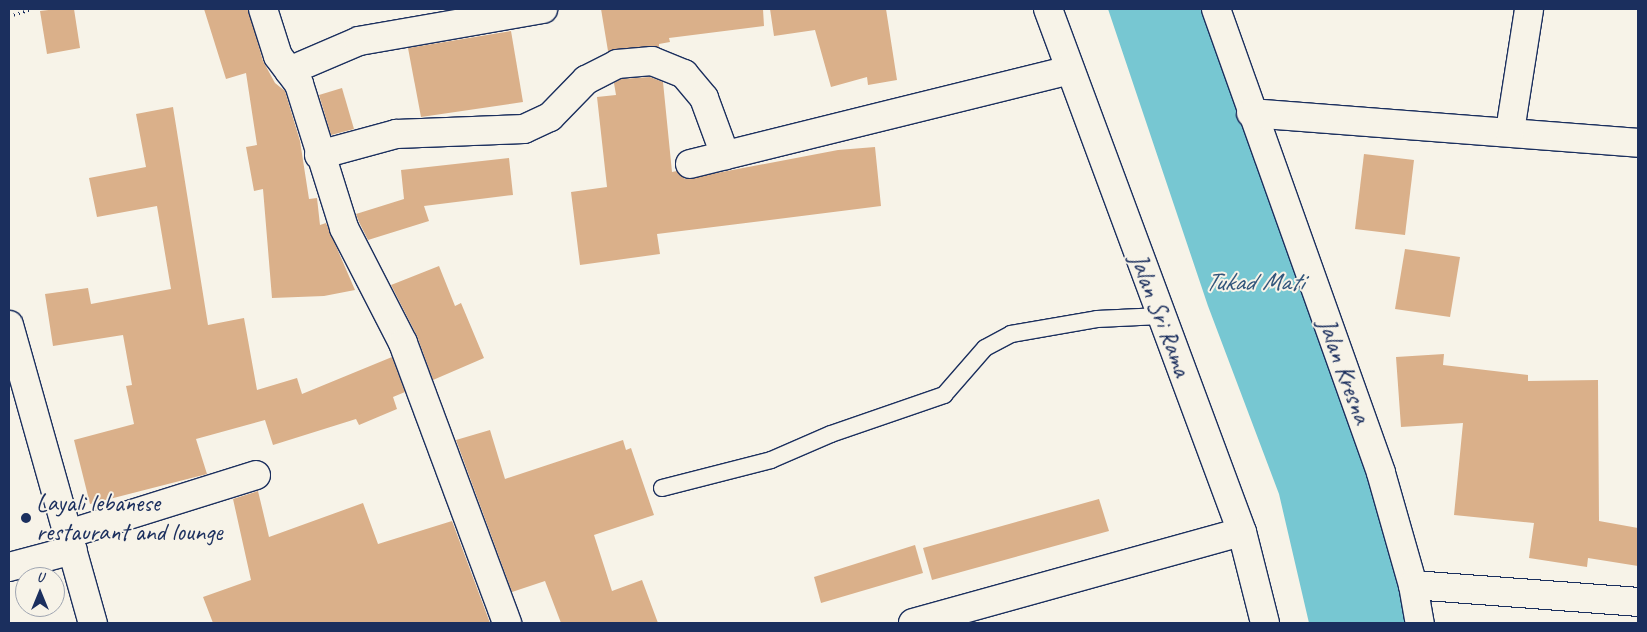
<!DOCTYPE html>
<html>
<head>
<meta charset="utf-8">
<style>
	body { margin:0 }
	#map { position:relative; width:1647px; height:632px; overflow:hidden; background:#f7f3e8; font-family:Caveat,sans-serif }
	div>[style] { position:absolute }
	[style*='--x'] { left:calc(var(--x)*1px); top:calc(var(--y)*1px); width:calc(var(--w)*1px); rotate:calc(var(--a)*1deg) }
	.water>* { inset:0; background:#77c7d2 }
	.building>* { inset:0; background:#dab08a }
	.path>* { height:3px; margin-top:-1.5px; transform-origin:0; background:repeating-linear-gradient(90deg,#1b2f5e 0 1px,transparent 0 5px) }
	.roads { filter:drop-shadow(1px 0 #1b2f5e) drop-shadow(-1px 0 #1b2f5e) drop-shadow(0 1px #1b2f5e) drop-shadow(0 -1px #1b2f5e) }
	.service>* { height:16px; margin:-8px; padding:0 8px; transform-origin:8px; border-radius:8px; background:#f7f3e8 }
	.minor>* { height:28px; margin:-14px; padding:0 14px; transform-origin:14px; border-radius:14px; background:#f7f3e8 }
	.secondary>* { height:28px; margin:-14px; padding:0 14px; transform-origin:14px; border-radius:14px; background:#f7f3e8 }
	.dots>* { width:14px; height:14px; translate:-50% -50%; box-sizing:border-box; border:2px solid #f7f3e8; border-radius:50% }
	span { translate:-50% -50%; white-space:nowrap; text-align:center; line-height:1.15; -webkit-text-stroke:4px #f7f3e8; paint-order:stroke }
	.street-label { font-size:25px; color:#1b2f5e }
	.poi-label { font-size:25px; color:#1b2f5e }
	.left { translate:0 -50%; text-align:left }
	.water-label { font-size:26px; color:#32557b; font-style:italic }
	.frame { position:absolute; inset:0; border:10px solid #1b2f5e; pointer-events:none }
	.north { position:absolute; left:15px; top:567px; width:50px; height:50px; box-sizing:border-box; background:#f7f3e8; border:1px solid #9fa5b1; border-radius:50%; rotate:0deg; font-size:14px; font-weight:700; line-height:20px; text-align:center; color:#1b2f5e }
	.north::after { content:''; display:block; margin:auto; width:18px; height:22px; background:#1b2f5e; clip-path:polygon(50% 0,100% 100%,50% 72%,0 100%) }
</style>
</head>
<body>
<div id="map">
	<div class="water">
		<i style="clip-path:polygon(1108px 9px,1214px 9px,1362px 439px,1409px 623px,1309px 623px,1279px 494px,1208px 306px)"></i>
	</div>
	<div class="building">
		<i style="clip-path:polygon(57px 9px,74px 9px,80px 48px,47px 54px,40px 11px)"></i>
		<i style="clip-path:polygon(204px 9px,248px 9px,263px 61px,275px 83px,285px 91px,300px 141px,309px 199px,317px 198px,320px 225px,326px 223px,355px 290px,324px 296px,272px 298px,263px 189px,254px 191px,246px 147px,257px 145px,246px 73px,226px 79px)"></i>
		<i style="clip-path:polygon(601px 9px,763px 9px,764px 26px,669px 38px,670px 42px,659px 44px,659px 47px,608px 51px)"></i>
		<i style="clip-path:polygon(770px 9px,886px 9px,897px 80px,868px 85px,867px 77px,831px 87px,815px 30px,774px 36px)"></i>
		<i style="clip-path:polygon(511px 31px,523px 102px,421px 117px,408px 48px)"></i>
		<i style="clip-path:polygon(650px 77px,663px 82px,672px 172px,677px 171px,685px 179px,838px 150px,875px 147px,881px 206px,657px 234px,660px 254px,580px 265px,571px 192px,607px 187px,597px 97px,616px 95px,614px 83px,621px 79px)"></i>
		<i style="clip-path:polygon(342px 88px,354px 129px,331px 135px,319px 95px)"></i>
		<i style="clip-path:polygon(173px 107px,208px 325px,244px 318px,257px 390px,297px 378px,302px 394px,392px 357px,405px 392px,393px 397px,397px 409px,359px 425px,356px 419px,273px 445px,265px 420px,196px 439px,207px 474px,90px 504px,74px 440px,134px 424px,126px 386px,132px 385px,123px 335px,53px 346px,45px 294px,88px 288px,91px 304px,171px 289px,157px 206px,97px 217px,89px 178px,146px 167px,136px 114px)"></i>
		<i style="clip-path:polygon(1364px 154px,1414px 160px,1405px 235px,1355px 229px)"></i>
		<i style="clip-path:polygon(509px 158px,513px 195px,424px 206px,429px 221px,368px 240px,359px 222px,356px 214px,404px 199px,401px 170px)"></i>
		<i style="clip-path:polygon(1405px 249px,1460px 257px,1450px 317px,1395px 309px)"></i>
		<i style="clip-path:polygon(439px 266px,455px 306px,461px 303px,484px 358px,433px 380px,417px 336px,391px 285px)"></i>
		<i style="clip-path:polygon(1444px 354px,1443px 365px,1528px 375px,1528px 381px,1598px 380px,1599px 521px,1638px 528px,1638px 566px,1588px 558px,1587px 567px,1529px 558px,1534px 523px,1454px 515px,1463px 423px,1401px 427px,1396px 357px)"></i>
		<i style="clip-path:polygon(490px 430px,505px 479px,623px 440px,626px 450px,631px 448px,654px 515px,594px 535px,612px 591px,642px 580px,658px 623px,561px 623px,545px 581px,512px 592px,456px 440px)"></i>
		<i style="clip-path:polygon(258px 491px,269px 537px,363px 503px,378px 544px,452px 521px,490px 623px,213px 623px,203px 597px,251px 580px,233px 499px)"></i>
		<i style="clip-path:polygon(1099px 499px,1109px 531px,932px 580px,923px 548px)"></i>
		<i style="clip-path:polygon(915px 545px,923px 573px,821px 603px,814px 577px)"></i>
	</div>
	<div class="path">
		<i style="--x:9;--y:16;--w:24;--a:-17"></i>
	</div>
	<div class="roads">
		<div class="service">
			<i style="--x:662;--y:488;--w:113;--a:-14.4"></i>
			<i style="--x:771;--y:460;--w:65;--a:-23.4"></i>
			<i style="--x:831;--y:434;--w:120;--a:-19"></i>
			<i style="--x:944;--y:395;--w:62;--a:-48.9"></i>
			<i style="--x:985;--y:348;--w:30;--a:-28"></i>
			<i style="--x:1011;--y:334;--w:87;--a:-9.9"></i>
			<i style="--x:1097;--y:319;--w:64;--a:-2.7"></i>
		</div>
		<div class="minor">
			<i style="--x:263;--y:9;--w:49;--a:72.3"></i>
			<i style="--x:278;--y:56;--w:35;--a:53"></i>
			<i style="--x:299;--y:84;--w:151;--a:72.6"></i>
			<i style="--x:344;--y:228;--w:129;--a:62.8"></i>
			<i style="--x:403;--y:343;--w:299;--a:69.6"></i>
			<i style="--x:1048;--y:9;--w:558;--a:69.65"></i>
			<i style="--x:1242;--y:532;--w:94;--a:75.8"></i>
			<i style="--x:1216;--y:9;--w:492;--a:70.4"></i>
			<i style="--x:1381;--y:473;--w:116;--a:74.1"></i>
			<i style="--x:1413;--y:585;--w:39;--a:80"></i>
			<i style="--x:289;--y:71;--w:76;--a:-23.2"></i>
			<i style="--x:359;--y:41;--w:187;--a:-9.9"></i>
			<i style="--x:1251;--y:113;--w:388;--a:4.4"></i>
			<i style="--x:1510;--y:131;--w:123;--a:-81.1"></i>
			<i style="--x:319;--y:155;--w:80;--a:-15.3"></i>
			<i style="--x:396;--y:134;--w:128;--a:-2.2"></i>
			<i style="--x:524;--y:129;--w:29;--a:-25"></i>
			<i style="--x:550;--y:117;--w:52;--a:-45.8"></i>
			<i style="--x:586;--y:80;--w:35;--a:-27"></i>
			<i style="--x:617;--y:64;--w:35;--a:-5"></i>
			<i style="--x:652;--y:61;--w:35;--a:22"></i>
			<i style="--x:684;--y:74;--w:31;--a:50"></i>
			<i style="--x:704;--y:98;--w:61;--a:69.8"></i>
			<i style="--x:690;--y:164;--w:390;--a:-13.9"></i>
			<i style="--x:68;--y:534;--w:197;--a:-17.4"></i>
			<i style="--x:9;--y:567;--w:66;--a:-14.9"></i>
			<i style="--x:1413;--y:585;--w:226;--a:4.3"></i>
			<i style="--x:913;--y:623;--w:341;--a:-15.5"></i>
		</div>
		<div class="secondary">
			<i style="--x:9;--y:325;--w:310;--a:74.3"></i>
		</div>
	</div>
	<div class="dots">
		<i style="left:26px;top:518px;background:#1b2f5e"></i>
	</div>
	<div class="street-label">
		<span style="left:1160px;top:315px;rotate:69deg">Jalan Sri Rama</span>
		<span style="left:1344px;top:371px;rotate:70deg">Jalan Kresna</span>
	</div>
	<div class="poi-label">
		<span class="left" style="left:36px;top:518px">Layali lebanese<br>restaurant and lounge</span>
	</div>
	<div class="water-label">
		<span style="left:1254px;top:282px">Tukad Mati</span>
	</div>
	<div class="frame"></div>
	<div class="north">U</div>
</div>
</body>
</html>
